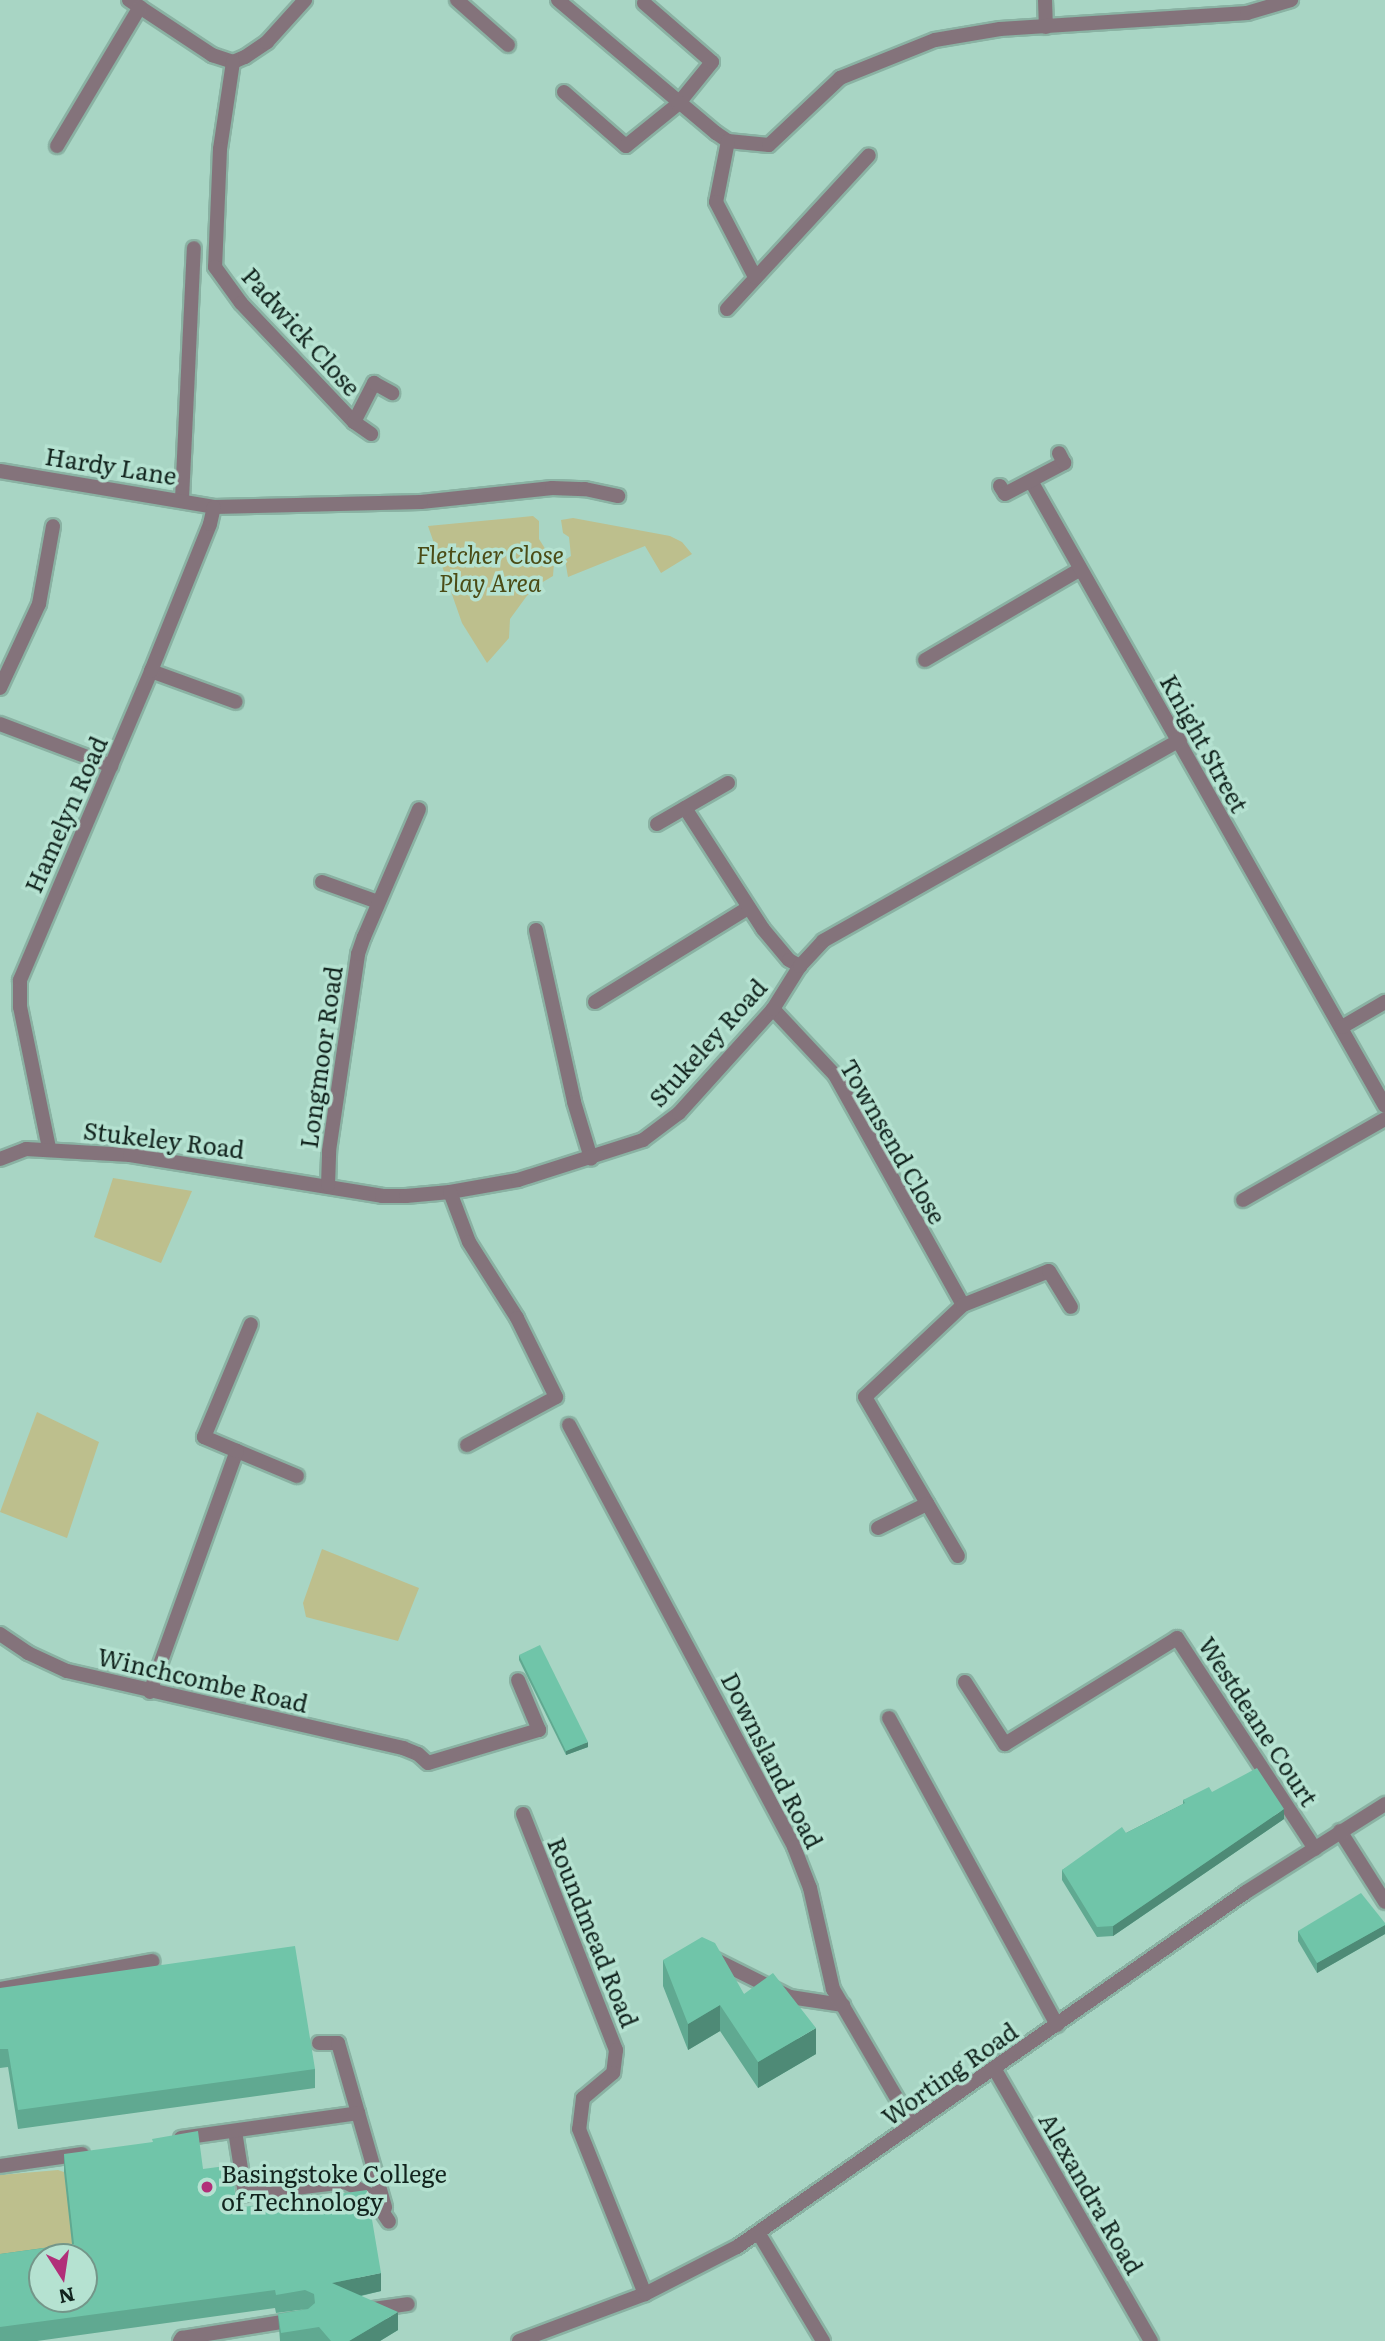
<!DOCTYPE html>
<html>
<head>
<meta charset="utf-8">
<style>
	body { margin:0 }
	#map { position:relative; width:1385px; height:2341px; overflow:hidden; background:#a8d5c4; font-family:Literata,serif }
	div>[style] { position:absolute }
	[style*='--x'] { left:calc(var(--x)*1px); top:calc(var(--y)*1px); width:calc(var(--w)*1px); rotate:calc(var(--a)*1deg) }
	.green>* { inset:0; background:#bdbf8d }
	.roads { filter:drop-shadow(2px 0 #8ab2a3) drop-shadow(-2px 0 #8ab2a3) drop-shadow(0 2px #8ab2a3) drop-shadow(0 -2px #8ab2a3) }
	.service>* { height:14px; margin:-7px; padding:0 7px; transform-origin:7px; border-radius:7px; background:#84737b }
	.pedestrian>* { height:14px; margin:-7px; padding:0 7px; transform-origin:7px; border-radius:7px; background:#84737b }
	.minor>* { height:14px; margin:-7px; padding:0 7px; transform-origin:7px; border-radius:7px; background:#84737b }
	.tertiary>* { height:14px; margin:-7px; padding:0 7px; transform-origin:7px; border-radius:7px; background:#84737b }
	.wall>* { inset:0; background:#60a991 }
	.shaded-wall>* { inset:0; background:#4e8a76 }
	.building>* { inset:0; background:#70c5a9 }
	.dots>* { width:19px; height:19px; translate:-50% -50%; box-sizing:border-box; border:4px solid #b5e2d1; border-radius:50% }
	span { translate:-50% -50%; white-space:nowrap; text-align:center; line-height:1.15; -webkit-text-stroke:7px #b5e2d1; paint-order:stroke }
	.street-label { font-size:24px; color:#12241e }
	.park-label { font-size:24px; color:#4b4c16; font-style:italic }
	.poi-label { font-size:24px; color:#12241e }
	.left { translate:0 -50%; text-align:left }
	.north { position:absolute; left:28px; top:2243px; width:70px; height:70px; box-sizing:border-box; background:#b5e2d1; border:2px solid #749689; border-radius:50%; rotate:168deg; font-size:19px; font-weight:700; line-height:28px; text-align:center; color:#12241e }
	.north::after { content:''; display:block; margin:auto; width:24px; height:32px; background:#b12f79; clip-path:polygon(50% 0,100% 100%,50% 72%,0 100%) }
</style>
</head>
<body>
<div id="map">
	<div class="green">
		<i style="clip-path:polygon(533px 516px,539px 521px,539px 539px,554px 563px,553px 576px,536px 586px,526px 597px,510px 619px,509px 638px,487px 663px,462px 623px,428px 526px)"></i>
		<i style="clip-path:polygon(573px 518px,670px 536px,682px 542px,692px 554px,661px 573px,645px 546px,568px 577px,565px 560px,571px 556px,569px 537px,563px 533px,561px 520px)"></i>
		<i style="clip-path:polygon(113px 1178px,192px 1191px,161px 1263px,94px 1237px)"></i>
		<i style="clip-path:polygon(37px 1412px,99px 1442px,67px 1538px,0 1512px)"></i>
		<i style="clip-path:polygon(322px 1549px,419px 1588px,398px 1641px,306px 1617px,303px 1603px)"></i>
		<i style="clip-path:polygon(58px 2170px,64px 2172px,72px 2216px,84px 2257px,42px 2257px,0 2273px,0 2175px)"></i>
	</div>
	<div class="roads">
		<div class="service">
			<i style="--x:457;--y:0;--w:68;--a:41.4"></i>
			<i style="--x:1045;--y:0;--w:27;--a:88"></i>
			<i style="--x:564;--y:92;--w:82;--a:41.1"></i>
			<i style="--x:626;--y:146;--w:67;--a:-38.9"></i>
			<i style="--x:678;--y:104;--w:54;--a:-51"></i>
			<i style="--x:712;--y:62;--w:90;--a:-139.1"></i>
			<i style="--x:727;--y:309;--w:209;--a:-47.3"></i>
			<i style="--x:182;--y:499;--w:251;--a:-87.3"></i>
			<i style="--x:925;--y:660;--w:178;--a:-30.3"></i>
			<i style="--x:0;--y:688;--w:93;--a:-65.1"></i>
			<i style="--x:39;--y:604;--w:79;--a:-79.8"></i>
			<i style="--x:322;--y:882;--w:59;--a:19.7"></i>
			<i style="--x:536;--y:930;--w:176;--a:77.5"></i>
			<i style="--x:574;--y:1102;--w:59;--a:73.1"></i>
			<i style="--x:364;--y:937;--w:139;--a:-66.7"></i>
			<i style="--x:595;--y:1002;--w:180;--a:-31.6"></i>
			<i style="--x:1243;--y:1200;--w:163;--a:-29.7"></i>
			<i style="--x:467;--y:1445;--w:101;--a:-28.3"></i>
			<i style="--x:237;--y:1451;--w:65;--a:22.6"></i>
			<i style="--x:965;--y:1682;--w:74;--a:57.2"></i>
			<i style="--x:1005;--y:1744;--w:202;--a:-31.6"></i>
			<i style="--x:1177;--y:1638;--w:252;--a:56.8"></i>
			<i style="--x:150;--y:1692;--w:256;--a:-70.2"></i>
			<i style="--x:237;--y:1451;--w:36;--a:-157"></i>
			<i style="--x:204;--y:1437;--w:122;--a:-67.4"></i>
			<i style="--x:889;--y:1718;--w:350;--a:61.3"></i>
			<i style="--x:403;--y:1748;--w:16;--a:22"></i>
			<i style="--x:418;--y:1754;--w:13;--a:42"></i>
			<i style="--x:428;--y:1763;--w:116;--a:-16.6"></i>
			<i style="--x:539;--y:1730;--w:54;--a:-112.8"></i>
			<i style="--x:714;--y:1959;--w:85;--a:26.6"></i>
			<i style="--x:790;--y:1997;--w:54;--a:8.6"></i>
			<i style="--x:0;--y:1989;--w:155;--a:-10.4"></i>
			<i style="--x:319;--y:2043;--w:19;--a:0"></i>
			<i style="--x:338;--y:2043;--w:171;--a:74"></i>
			<i style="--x:235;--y:2131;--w:64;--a:81"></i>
			<i style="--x:245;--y:2194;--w:101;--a:-6.8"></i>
			<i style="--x:345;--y:2182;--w:29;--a:27"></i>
			<i style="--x:371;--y:2195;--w:32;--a:56"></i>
			<i style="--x:181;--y:2138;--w:179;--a:-8"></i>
			<i style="--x:0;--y:2166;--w:83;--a:-8.3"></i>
			<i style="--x:373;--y:2309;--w:35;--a:-8"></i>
			<i style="--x:180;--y:2341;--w:4;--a:-56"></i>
			<i style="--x:182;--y:2338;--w:113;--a:-9.1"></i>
		</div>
		<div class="pedestrian">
			<i style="--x:421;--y:502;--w:132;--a:-6.1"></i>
			<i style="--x:552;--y:488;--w:33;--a:2"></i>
			<i style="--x:585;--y:489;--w:34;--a:12"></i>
		</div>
		<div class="minor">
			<i style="--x:129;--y:0;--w:100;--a:33.5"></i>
			<i style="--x:212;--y:55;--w:22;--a:18"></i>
			<i style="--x:233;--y:62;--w:13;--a:-23"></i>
			<i style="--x:245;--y:57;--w:27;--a:-34"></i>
			<i style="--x:267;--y:42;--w:57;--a:-47.9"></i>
			<i style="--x:558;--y:0;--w:207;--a:40.1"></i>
			<i style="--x:716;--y:133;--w:14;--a:34"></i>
			<i style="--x:728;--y:141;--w:41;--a:5.6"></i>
			<i style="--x:769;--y:145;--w:98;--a:-43.3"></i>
			<i style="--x:840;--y:78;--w:102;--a:-21.8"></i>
			<i style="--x:935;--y:40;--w:66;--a:-9.6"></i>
			<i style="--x:1000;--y:29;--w:248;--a:-3.7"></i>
			<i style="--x:1247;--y:13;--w:46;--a:-16.5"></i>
			<i style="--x:233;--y:62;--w:88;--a:98.5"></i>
			<i style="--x:220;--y:149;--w:118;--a:92.4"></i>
			<i style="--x:215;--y:267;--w:44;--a:54.2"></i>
			<i style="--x:241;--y:303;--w:164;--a:46.5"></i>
			<i style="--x:354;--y:422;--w:21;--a:35"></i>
			<i style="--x:728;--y:141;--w:62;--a:101.1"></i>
			<i style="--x:716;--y:202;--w:85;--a:62.5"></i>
			<i style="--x:57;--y:146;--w:162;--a:-59.2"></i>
			<i style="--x:354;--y:422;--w:44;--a:-62.9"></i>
			<i style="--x:374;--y:383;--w:21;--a:29"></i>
			<i style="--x:0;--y:471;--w:217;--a:9.5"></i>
			<i style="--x:214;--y:507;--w:207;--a:-1.4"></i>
			<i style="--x:1031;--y:481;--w:718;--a:60.47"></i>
			<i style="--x:1000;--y:486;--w:9;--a:58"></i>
			<i style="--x:1005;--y:494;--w:67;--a:-27.7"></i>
			<i style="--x:1064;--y:463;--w:11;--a:-117"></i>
			<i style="--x:151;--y:671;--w:90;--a:20"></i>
			<i style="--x:0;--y:724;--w:119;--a:20.7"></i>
			<i style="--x:685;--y:808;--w:144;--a:57.2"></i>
			<i style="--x:763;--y:929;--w:40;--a:50"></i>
			<i style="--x:789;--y:960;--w:13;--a:29"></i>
			<i style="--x:657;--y:824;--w:82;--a:-30"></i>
			<i style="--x:773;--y:1009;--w:91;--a:46.8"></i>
			<i style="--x:835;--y:1075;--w:263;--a:60.9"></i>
			<i style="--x:963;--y:1305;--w:134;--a:136.8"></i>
			<i style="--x:865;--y:1397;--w:184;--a:59.7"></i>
			<i style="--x:1342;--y:1027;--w:50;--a:-30.2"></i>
			<i style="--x:49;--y:1148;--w:144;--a:-101.6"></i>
			<i style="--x:20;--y:1007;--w:27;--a:-90"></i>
			<i style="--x:20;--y:980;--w:336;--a:-67"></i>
			<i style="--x:151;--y:671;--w:158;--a:-68.1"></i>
			<i style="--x:210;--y:524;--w:17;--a:-77"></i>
			<i style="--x:0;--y:1159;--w:28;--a:-21"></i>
			<i style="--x:26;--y:1149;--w:104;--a:3.3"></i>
			<i style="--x:130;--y:1155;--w:255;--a:9.2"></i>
			<i style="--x:382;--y:1196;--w:24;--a:0"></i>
			<i style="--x:406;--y:1196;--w:44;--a:-5.2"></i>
			<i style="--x:450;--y:1192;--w:69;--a:-10"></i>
			<i style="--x:518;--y:1180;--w:131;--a:-17.7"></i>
			<i style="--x:643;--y:1140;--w:45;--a:-36.9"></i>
			<i style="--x:679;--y:1113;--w:140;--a:-47.9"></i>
			<i style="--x:773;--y:1009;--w:51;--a:-57.9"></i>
			<i style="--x:800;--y:966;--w:34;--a:-47"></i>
			<i style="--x:823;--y:941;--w:410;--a:-29.4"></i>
			<i style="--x:328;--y:1185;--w:34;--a:-88"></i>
			<i style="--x:329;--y:1151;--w:199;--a:-81.6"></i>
			<i style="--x:358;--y:954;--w:18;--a:-71"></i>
			<i style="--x:450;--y:1192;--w:53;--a:69.2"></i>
			<i style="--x:469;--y:1242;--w:90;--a:57.7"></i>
			<i style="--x:517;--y:1318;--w:88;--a:63.7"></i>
			<i style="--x:963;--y:1305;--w:92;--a:-21.6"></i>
			<i style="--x:1049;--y:1271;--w:42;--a:58.6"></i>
			<i style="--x:569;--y:1425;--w:478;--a:61.9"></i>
			<i style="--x:794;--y:1847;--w:44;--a:68.7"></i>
			<i style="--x:810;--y:1888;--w:104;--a:77.2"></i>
			<i style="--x:833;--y:1989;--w:156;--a:59.7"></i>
			<i style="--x:878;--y:1528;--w:55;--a:-26.1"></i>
			<i style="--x:0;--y:1634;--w:34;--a:34"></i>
			<i style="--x:28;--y:1653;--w:43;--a:24.8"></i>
			<i style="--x:67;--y:1671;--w:345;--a:12.9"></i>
			<i style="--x:523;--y:1814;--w:254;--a:68.5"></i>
			<i style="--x:616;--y:2050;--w:23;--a:97"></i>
			<i style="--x:613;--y:2073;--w:39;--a:140"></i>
			<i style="--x:583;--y:2098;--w:31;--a:97"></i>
			<i style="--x:579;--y:2129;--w:178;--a:68.2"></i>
			<i style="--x:1340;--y:1831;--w:84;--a:57.6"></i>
			<i style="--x:994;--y:2068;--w:315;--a:60.1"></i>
			<i style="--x:759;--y:2234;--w:125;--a:59.1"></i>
		</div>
		<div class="tertiary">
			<i style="--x:519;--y:2341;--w:134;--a:-20.5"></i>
			<i style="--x:645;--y:2294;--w:103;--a:-27.1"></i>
			<i style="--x:737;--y:2247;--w:621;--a:-34.89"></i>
			<i style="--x:1246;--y:1892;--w:165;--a:-32.3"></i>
		</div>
	</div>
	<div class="wall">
		<i style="clip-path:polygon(519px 1655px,588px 1747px,566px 1755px,519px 1660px)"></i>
		<i style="clip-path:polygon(1212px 1792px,1284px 1819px,1113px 1936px,1097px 1937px,1062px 1880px,1062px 1870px,1126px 1833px,1183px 1804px,1183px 1800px)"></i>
		<i style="clip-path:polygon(1385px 1923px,1385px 1934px,1317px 1973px,1298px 1941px,1298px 1931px)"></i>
		<i style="clip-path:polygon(663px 1960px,744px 1994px,816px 2054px,758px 2088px,720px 2031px,688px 2050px,663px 1986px)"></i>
		<i style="clip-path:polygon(0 1988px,315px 2069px,315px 2088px,18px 2129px,8px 2067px,0 2068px)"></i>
		<i style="clip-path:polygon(64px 2154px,203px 2169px,236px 2208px,381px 2291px,361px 2296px,398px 2330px,380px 2341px,280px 2341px,278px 2314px,307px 2309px,276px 2313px,275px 2308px,37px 2341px,0 2341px,0 2254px,72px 2244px,64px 2172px)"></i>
	</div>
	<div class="shaded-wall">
		<i style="clip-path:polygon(588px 1742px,588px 1747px,566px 1755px,566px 1751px)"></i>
		<i style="clip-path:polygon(1284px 1809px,1284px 1819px,1113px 1936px,1113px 1926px)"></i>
		<i style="clip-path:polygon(1385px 1925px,1385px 1934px,1317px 1973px,1317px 1963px)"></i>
		<i style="clip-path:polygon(720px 2005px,720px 2031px,688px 2050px,688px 2024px)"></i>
		<i style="clip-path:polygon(816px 2028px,816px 2054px,758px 2088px,758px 2062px)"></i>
		<i style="clip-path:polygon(381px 2273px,381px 2291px,332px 2302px,332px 2283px)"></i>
		<i style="clip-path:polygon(398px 2312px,398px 2330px,380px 2341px,349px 2341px)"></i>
	</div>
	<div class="building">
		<i style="clip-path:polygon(540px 1645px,588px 1742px,566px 1751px,519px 1655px)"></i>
		<i style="clip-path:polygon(1257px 1768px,1284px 1809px,1113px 1926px,1097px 1927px,1062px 1870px,1122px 1827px,1126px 1833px,1185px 1803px,1183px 1800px,1209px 1787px,1212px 1792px)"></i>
		<i style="clip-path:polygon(1361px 1893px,1385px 1923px,1385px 1925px,1317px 1963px,1298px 1931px)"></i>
		<i style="clip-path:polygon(702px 1937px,715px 1943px,744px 1994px,773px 1973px,816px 2028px,758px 2062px,720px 2005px,688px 2024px,663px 1960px)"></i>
		<i style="clip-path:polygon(295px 1946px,315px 2069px,18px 2110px,8px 2049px,0 2049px,0 1988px)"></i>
		<i style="clip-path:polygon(evenodd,198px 2131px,203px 2169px,233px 2165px,236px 2208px,367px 2190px,381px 2273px,332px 2283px,398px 2312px,349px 2341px,331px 2341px,319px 2327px,281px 2333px,278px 2314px,308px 2309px,315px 2303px,314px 2294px,305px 2290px,276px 2295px,275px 2290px,0 2327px,0 2254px,74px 2244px,64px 2154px,153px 2142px,152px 2139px,198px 2131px,42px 2257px,84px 2257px,84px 2299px,42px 2299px,42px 2257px)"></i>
	</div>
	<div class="dots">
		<i style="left:207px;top:2187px;background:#b12f79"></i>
	</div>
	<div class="street-label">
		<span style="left:302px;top:331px;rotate:48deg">Padwick Close</span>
		<span style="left:111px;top:465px;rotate:9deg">Hardy Lane</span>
		<span style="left:1205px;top:743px;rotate:61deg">Knight Street</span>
		<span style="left:65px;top:814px;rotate:-66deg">Hamelyn Road</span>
		<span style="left:707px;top:1042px;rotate:-48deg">Stukeley Road</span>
		<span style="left:320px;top:1057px;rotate:-82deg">Longmoor Road</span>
		<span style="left:164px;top:1139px;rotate:7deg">Stukeley Road</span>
		<span style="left:894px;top:1141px;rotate:60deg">Townsend Close</span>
		<span style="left:203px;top:1679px;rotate:13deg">Winchcombe Road</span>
		<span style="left:1259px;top:1721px;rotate:57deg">Westdeane Court</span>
		<span style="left:773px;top:1760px;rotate:63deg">Downsland Road</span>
		<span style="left:594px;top:1932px;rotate:68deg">Roundmead Road</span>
		<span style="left:949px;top:2073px;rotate:-35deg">Worting Road</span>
		<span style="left:1092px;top:2193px;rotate:60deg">Alexandra Road</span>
	</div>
	<div class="park-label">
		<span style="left:490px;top:568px">Fletcher Close<br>Play Area</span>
	</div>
	<div class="poi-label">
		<span class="left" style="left:221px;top:2187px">Basingstoke College<br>of Technology</span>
	</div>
	<div class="north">N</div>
</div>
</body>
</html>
